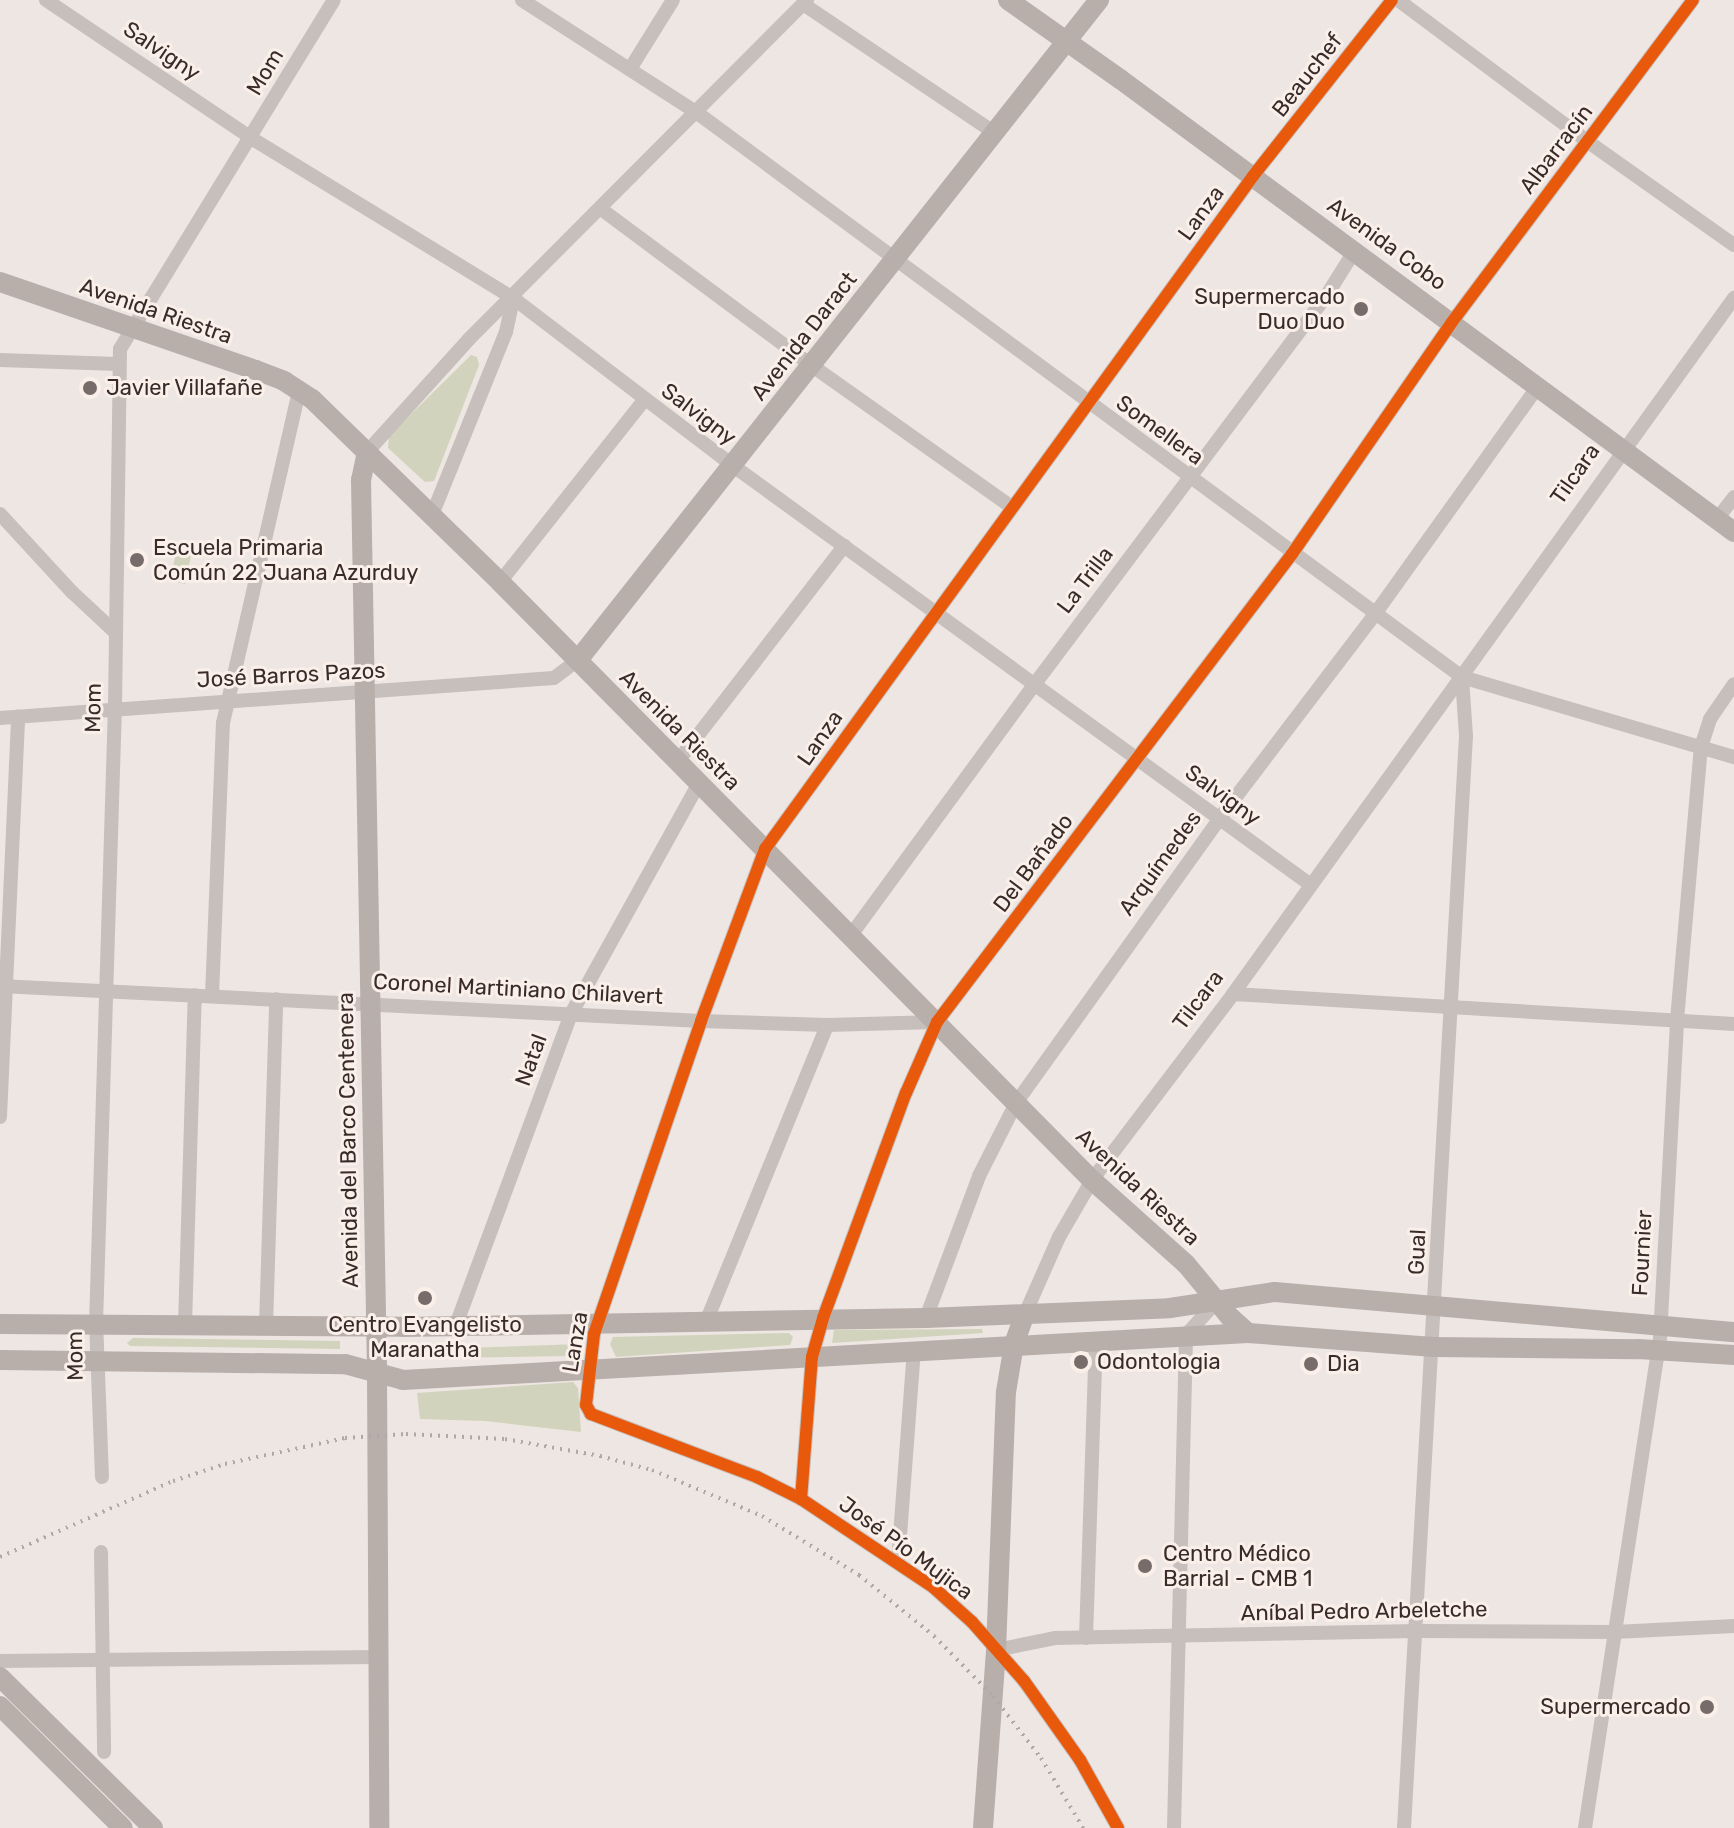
<!DOCTYPE html>
<html>
<head>
<meta charset="utf-8">
<style>
	body { margin:0 }
	#map { position:relative; width:1734px; height:1828px; overflow:hidden; background:#eee6e2; font-family:Rubik,sans-serif }
	div>[style] { position:absolute }
	[style*='--x'] { left:calc(var(--x)*1px); top:calc(var(--y)*1px); width:calc(var(--w)*1px); rotate:calc(var(--a)*1deg) }
	.green>* { inset:0; background:#d2d3bc }
	.street>* { height:14px; margin:-7px; padding:0 7px; transform-origin:7px; border-radius:7px; background:#c7bfbb }
	.secondary>* { height:20px; margin:-10px; padding:0 10px; transform-origin:10px; border-radius:10px; background:#b8afab }
	.rail>* { height:4px; margin-top:-2px; transform-origin:0; background:repeating-linear-gradient(90deg,#afa8a5 0 2px,transparent 0 8px) }
	.cycleway>* { height:12px; margin:-6px; padding:0 6px; transform-origin:6px; border-radius:6px; background:#e8590c }
	.dots>* { width:22px; height:22px; translate:-50% -50%; box-sizing:border-box; border:4px solid #faf0e9; border-radius:50% }
	span { translate:-50% -50%; white-space:nowrap; text-align:center; line-height:1.15; -webkit-text-stroke:6px #faf0e9; paint-order:stroke }
	.street-label { font-size:22px; color:#382b29 }
	.poi-label { font-size:22px; color:#382b29 }
	.right { translate:-100% -50%; text-align:right }
	.left { translate:0 -50%; text-align:left }
</style>
</head>
<body>
<div id="map">
	<div class="green">
		<i style="clip-path:polygon(471px 355px,477px 357px,479px 365px,434px 481px,425px 482px,388px 448px,389px 436px)"></i>
		<i style="clip-path:polygon(177px 548px,192px 551px,185px 584px,170px 581px)"></i>
		<i style="clip-path:polygon(982px 1329px,983px 1333px,832px 1343px,834px 1330px)"></i>
		<i style="clip-path:polygon(789px 1333px,793px 1337px,790px 1345px,616px 1357px,610px 1344px,613px 1337px)"></i>
		<i style="clip-path:polygon(133px 1338px,340px 1341px,340px 1349px,130px 1346px,127px 1343px)"></i>
		<i style="clip-path:polygon(581px 1344px,580px 1356px,569px 1356px,440px 1358px,438px 1349px)"></i>
		<i style="clip-path:polygon(573px 1382px,578px 1388px,581px 1432px,485px 1421px,420px 1419px,417px 1393px)"></i>
	</div>
	<div class="street">
		<i style="--x:46;--y:0;--w:247;--a:33.9"></i>
		<i style="--x:251;--y:138;--w:307;--a:31.4"></i>
		<i style="--x:513;--y:298;--w:275;--a:37.3"></i>
		<i style="--x:732;--y:465;--w:715;--a:35.96"></i>
		<i style="--x:522;--y:0;--w:207;--a:32.8"></i>
		<i style="--x:696;--y:112;--w:952;--a:36.41"></i>
		<i style="--x:1462;--y:677;--w:284;--a:16.4"></i>
		<i style="--x:1398;--y:0;--w:236;--a:36.7"></i>
		<i style="--x:1587;--y:141;--w:180;--a:35.3"></i>
		<i style="--x:803;--y:4;--w:231;--a:33.9"></i>
		<i style="--x:630;--y:69;--w:81;--a:-58.1"></i>
		<i style="--x:601;--y:209;--w:262;--a:36.6"></i>
		<i style="--x:811;--y:365;--w:244;--a:35.3"></i>
		<i style="--x:0;--y:360;--w:118;--a:1.9"></i>
		<i style="--x:367;--y:452;--w:152;--a:-47.9"></i>
		<i style="--x:469;--y:339;--w:479;--a:-45.1"></i>
		<i style="--x:0;--y:514;--w:106;--a:47.3"></i>
		<i style="--x:72;--y:592;--w:60;--a:43"></i>
		<i style="--x:432;--y:515;--w:197;--a:-68"></i>
		<i style="--x:506;--y:332;--w:35;--a:-78"></i>
		<i style="--x:1717;--y:519;--w:28;--a:-52"></i>
		<i style="--x:500;--y:582;--w:232;--a:-51.6"></i>
		<i style="--x:0;--y:718;--w:555;--a:-4.13"></i>
		<i style="--x:554;--y:678;--w:30;--a:-37"></i>
		<i style="--x:678;--y:761;--w:272;--a:-52.3"></i>
		<i style="--x:851;--y:935;--w:310;--a:-53.8"></i>
		<i style="--x:1034;--y:685;--w:484;--a:-53.1"></i>
		<i style="--x:1325;--y:298;--w:57;--a:-58"></i>
		<i style="--x:0;--y:986;--w:702;--a:2.86"></i>
		<i style="--x:701;--y:1021;--w:126;--a:1.8"></i>
		<i style="--x:827;--y:1025;--w:110;--a:-1.6"></i>
		<i style="--x:1233;--y:994;--w:502;--a:3.43"></i>
		<i style="--x:212;--y:996;--w:273;--a:-87.7"></i>
		<i style="--x:223;--y:723;--w:342;--a:-77.1"></i>
		<i style="--x:0;--y:1117;--w:401;--a:-87.4"></i>
		<i style="--x:1025;--y:1314;--w:84;--a:-66.2"></i>
		<i style="--x:1059;--y:1237;--w:66;--a:-59.9"></i>
		<i style="--x:1092;--y:1180;--w:233;--a:-52.8"></i>
		<i style="--x:1233;--y:994;--w:858;--a:-54.25"></i>
		<i style="--x:926;--y:1318;--w:152;--a:-69.5"></i>
		<i style="--x:979;--y:1176;--w:82;--a:-63.1"></i>
		<i style="--x:1016;--y:1103;--w:349;--a:-54.4"></i>
		<i style="--x:1219;--y:819;--w:258;--a:-52.7"></i>
		<i style="--x:1375;--y:614;--w:280;--a:-54.4"></i>
		<i style="--x:706;--y:1322;--w:321;--a:-67.8"></i>
		<i style="--x:185;--y:1325;--w:330;--a:-88.3"></i>
		<i style="--x:456;--y:1325;--w:332;--a:-69.7"></i>
		<i style="--x:571;--y:1014;--w:264;--a:-61"></i>
		<i style="--x:266;--y:1326;--w:327;--a:-88.2"></i>
		<i style="--x:102;--y:1477;--w:153;--a:-92.2"></i>
		<i style="--x:96;--y:1324;--w:617;--a:-88.24"></i>
		<i style="--x:115;--y:707;--w:358;--a:-89.2"></i>
		<i style="--x:120;--y:349;--w:409;--a:-58.5"></i>
		<i style="--x:801;--y:1499;--w:142;--a:-85.6"></i>
		<i style="--x:812;--y:1357;--w:41;--a:-74.2"></i>
		<i style="--x:823;--y:1318;--w:240;--a:-69.8"></i>
		<i style="--x:906;--y:1093;--w:77;--a:-66.4"></i>
		<i style="--x:937;--y:1022;--w:587;--a:-52.82"></i>
		<i style="--x:1292;--y:554;--w:282;--a:-55.4"></i>
		<i style="--x:1452;--y:322;--w:402;--a:-53.2"></i>
		<i style="--x:101;--y:1552;--w:200;--a:89.1"></i>
		<i style="--x:898;--y:1562;--w:212;--a:-85.7"></i>
		<i style="--x:1086;--y:1638;--w:299;--a:-88.1"></i>
		<i style="--x:996;--y:1650;--w:60;--a:-11.5"></i>
		<i style="--x:1055;--y:1638;--w:362;--a:-1.1"></i>
		<i style="--x:1417;--y:1631;--w:198;--a:0.3"></i>
		<i style="--x:1615;--y:1632;--w:119;--a:-2.9"></i>
		<i style="--x:0;--y:1661;--w:378;--a:-0.6"></i>
		<i style="--x:1118;--y:1828;--w:78;--a:-119.2"></i>
		<i style="--x:1080;--y:1760;--w:97;--a:-125.3"></i>
		<i style="--x:1024;--y:1681;--w:79;--a:-131.4"></i>
		<i style="--x:972;--y:1622;--w:52;--a:-138.1"></i>
		<i style="--x:933;--y:1587;--w:159;--a:-146.3"></i>
		<i style="--x:801;--y:1499;--w:49;--a:-153.4"></i>
		<i style="--x:757;--y:1477;--w:178;--a:-159.2"></i>
		<i style="--x:591;--y:1414;--w:10;--a:-119"></i>
		<i style="--x:586;--y:1405;--w:71;--a:-83.6"></i>
		<i style="--x:594;--y:1334;--w:331;--a:-71.1"></i>
		<i style="--x:701;--y:1021;--w:184;--a:-69.6"></i>
		<i style="--x:765;--y:849;--w:831;--a:-54.05"></i>
		<i style="--x:1253;--y:176;--w:224;--a:-51.7"></i>
		<i style="--x:1174;--y:1828;--w:493;--a:-88.6"></i>
		<i style="--x:1186;--y:1335;--w:46;--a:-47.6"></i>
		<i style="--x:1404;--y:1828;--w:1094;--a:-86.75"></i>
		<i style="--x:1466;--y:736;--w:59;--a:-93.9"></i>
		<i style="--x:1585;--y:1828;--w:497;--a:-81.3"></i>
		<i style="--x:1660;--y:1337;--w:317;--a:-86.9"></i>
		<i style="--x:1677;--y:1020;--w:274;--a:-85"></i>
		<i style="--x:1701;--y:747;--w:29;--a:-72"></i>
		<i style="--x:1710;--y:719;--w:42;--a:-55.6"></i>
	</div>
	<div class="secondary">
		<i style="--x:1008;--y:0;--w:137;--a:35.2"></i>
		<i style="--x:1120;--y:79;--w:763;--a:36.42"></i>
		<i style="--x:0;--y:282;--w:271;--a:19"></i>
		<i style="--x:256;--y:370;--w:30;--a:21"></i>
		<i style="--x:284;--y:381;--w:33;--a:33"></i>
		<i style="--x:312;--y:399;--w:262;--a:44.2"></i>
		<i style="--x:500;--y:582;--w:841;--a:45.29"></i>
		<i style="--x:1092;--y:1180;--w:126;--a:41.8"></i>
		<i style="--x:1186;--y:1264;--w:67;--a:50.4"></i>
		<i style="--x:1229;--y:1316;--w:25;--a:42"></i>
		<i style="--x:367;--y:452;--w:29;--a:102"></i>
		<i style="--x:361;--y:480;--w:893;--a:88.97"></i>
		<i style="--x:377;--y:1373;--w:455;--a:89.7"></i>
		<i style="--x:578;--y:660;--w:841;--a:-51.71"></i>
		<i style="--x:0;--y:1324;--w:403;--a:0.4"></i>
		<i style="--x:403;--y:1327;--w:523;--a:-0.99"></i>
		<i style="--x:926;--y:1318;--w:244;--a:-2.3"></i>
		<i style="--x:1170;--y:1308;--w:106;--a:-8.7"></i>
		<i style="--x:1275;--y:1292;--w:461;--a:5"></i>
		<i style="--x:0;--y:1360;--w:345;--a:0.7"></i>
		<i style="--x:345;--y:1364;--w:60;--a:15.4"></i>
		<i style="--x:403;--y:1380;--w:846;--a:-3.18"></i>
		<i style="--x:1248;--y:1333;--w:186;--a:4.3"></i>
		<i style="--x:1433;--y:1347;--w:205;--a:0.6"></i>
		<i style="--x:1638;--y:1349;--w:96;--a:3.6"></i>
		<i style="--x:0;--y:1677;--w:215;--a:44.6"></i>
		<i style="--x:0;--y:1706;--w:173;--a:44.8"></i>
		<i style="--x:983;--y:1828;--w:178;--a:-85.8"></i>
		<i style="--x:996;--y:1650;--w:258;--a:-87.8"></i>
		<i style="--x:1006;--y:1392;--w:49;--a:-80.5"></i>
		<i style="--x:1014;--y:1344;--w:32;--a:-70"></i>
	</div>
	<div class="rail">
		<i style="--x:0;--y:1557;--w:189;--a:-23.7"></i>
		<i style="--x:173;--y:1481;--w:55;--a:-18.1"></i>
		<i style="--x:225;--y:1464;--w:123;--a:-12.2"></i>
		<i style="--x:345;--y:1438;--w:61;--a:-3.8"></i>
		<i style="--x:406;--y:1434;--w:99;--a:2.9"></i>
		<i style="--x:505;--y:1439;--w:97;--a:10.1"></i>
		<i style="--x:600;--y:1456;--w:54;--a:15.1"></i>
		<i style="--x:652;--y:1470;--w:119;--a:22.7"></i>
		<i style="--x:762;--y:1516;--w:114;--a:31.3"></i>
		<i style="--x:859;--y:1575;--w:97;--a:39.1"></i>
		<i style="--x:934;--y:1636;--w:84;--a:45.5"></i>
		<i style="--x:993;--y:1696;--w:78;--a:52.3"></i>
		<i style="--x:1041;--y:1758;--w:82;--a:59"></i>
	</div>
	<div class="cycleway">
		<i style="--x:801;--y:1499;--w:142;--a:-85.6"></i>
		<i style="--x:812;--y:1357;--w:41;--a:-74.2"></i>
		<i style="--x:823;--y:1318;--w:240;--a:-69.8"></i>
		<i style="--x:906;--y:1093;--w:77;--a:-66.4"></i>
		<i style="--x:937;--y:1022;--w:587;--a:-52.82"></i>
		<i style="--x:1292;--y:554;--w:282;--a:-55.4"></i>
		<i style="--x:1452;--y:322;--w:402;--a:-53.2"></i>
		<i style="--x:1118;--y:1828;--w:78;--a:-119.2"></i>
		<i style="--x:1080;--y:1760;--w:97;--a:-125.3"></i>
		<i style="--x:1024;--y:1681;--w:79;--a:-131.4"></i>
		<i style="--x:972;--y:1622;--w:52;--a:-138.1"></i>
		<i style="--x:933;--y:1587;--w:159;--a:-146.3"></i>
		<i style="--x:801;--y:1499;--w:49;--a:-153.4"></i>
		<i style="--x:757;--y:1477;--w:178;--a:-159.2"></i>
		<i style="--x:591;--y:1414;--w:10;--a:-119"></i>
		<i style="--x:586;--y:1405;--w:71;--a:-83.6"></i>
		<i style="--x:594;--y:1334;--w:331;--a:-71.1"></i>
		<i style="--x:701;--y:1021;--w:184;--a:-69.6"></i>
		<i style="--x:765;--y:849;--w:831;--a:-54.05"></i>
		<i style="--x:1253;--y:176;--w:224;--a:-51.7"></i>
	</div>
	<div class="dots">
		<i style="left:1361px;top:309px;background:#786c6a"></i>
		<i style="left:90px;top:388px;background:#786c6a"></i>
		<i style="left:137px;top:560px;background:#786c6a"></i>
		<i style="left:425px;top:1298px;background:#786c6a"></i>
		<i style="left:1081px;top:1362px;background:#786c6a"></i>
		<i style="left:1311px;top:1364px;background:#786c6a"></i>
		<i style="left:1145px;top:1566px;background:#786c6a"></i>
		<i style="left:1707px;top:1707px;background:#786c6a"></i>
	</div>
	<div class="street-label">
		<span style="left:162px;top:51px;rotate:34deg">Salvigny</span>
		<span style="left:265px;top:72px;rotate:-59deg">Mom</span>
		<span style="left:1307px;top:75px;rotate:-52deg">Beauchef</span>
		<span style="left:1556px;top:149px;rotate:-53deg">Albarracín</span>
		<span style="left:1201px;top:213px;rotate:-54deg">Lanza</span>
		<span style="left:1387px;top:244px;rotate:36deg">Avenida Cobo</span>
		<span style="left:156px;top:311px;rotate:19deg">Avenida Riestra</span>
		<span style="left:804px;top:336px;rotate:-52deg">Avenida Daract</span>
		<span style="left:699px;top:414px;rotate:37deg">Salvigny</span>
		<span style="left:1160px;top:430px;rotate:36deg">Somellera</span>
		<span style="left:1575px;top:474px;rotate:-55deg">Tilcara</span>
		<span style="left:1085px;top:580px;rotate:-53deg">La Trilla</span>
		<span style="left:291px;top:675px;rotate:-3deg">José Barros Pazos</span>
		<span style="left:93px;top:708px;rotate:-89deg">Mom</span>
		<span style="left:680px;top:730px;rotate:45deg">Avenida Riestra</span>
		<span style="left:820px;top:738px;rotate:-55deg">Lanza</span>
		<span style="left:1223px;top:795px;rotate:36deg">Salvigny</span>
		<span style="left:1033px;top:863px;rotate:-53deg">Del Bañado</span>
		<span style="left:1160px;top:863px;rotate:-54deg">Arquímedes</span>
		<span style="left:518px;top:989px;rotate:3deg">Coronel Martiniano Chilavert</span>
		<span style="left:1198px;top:1000px;rotate:-53deg">Tilcara</span>
		<span style="left:531px;top:1060px;rotate:-70deg">Natal</span>
		<span style="left:348px;top:1140px;rotate:-91deg">Avenida del Barco Centenera</span>
		<span style="left:1138px;top:1187px;rotate:43deg">Avenida Riestra</span>
		<span style="left:1417px;top:1252px;rotate:-87deg">Gual</span>
		<span style="left:1642px;top:1253px;rotate:-87deg">Fournier</span>
		<span style="left:575px;top:1342px;rotate:-80deg">Lanza</span>
		<span style="left:75px;top:1356px;rotate:-91deg">Mom</span>
		<span style="left:906px;top:1548px;rotate:36deg">José Pío Mujica</span>
		<span style="left:1364px;top:1611px;rotate:-1deg">Aníbal Pedro Arbeletche</span>
	</div>
	<div class="poi-label">
		<span class="right" style="left:1345px;top:309px">Supermercado<br>Duo Duo</span>
		<span class="left" style="left:106px;top:388px">Javier Villafañe</span>
		<span class="left" style="left:153px;top:560px">Escuela Primaria<br>Común 22 Juana Azurduy</span>
		<span style="left:425px;top:1337px">Centro Evangelisto<br>Maranatha</span>
		<span class="left" style="left:1097px;top:1362px">Odontologia</span>
		<span class="left" style="left:1327px;top:1364px">Dia</span>
		<span class="left" style="left:1163px;top:1566px">Centro Médico<br>Barrial - CMB 1</span>
		<span class="right" style="left:1691px;top:1707px">Supermercado</span>
	</div>
</div>
</body>
</html>
